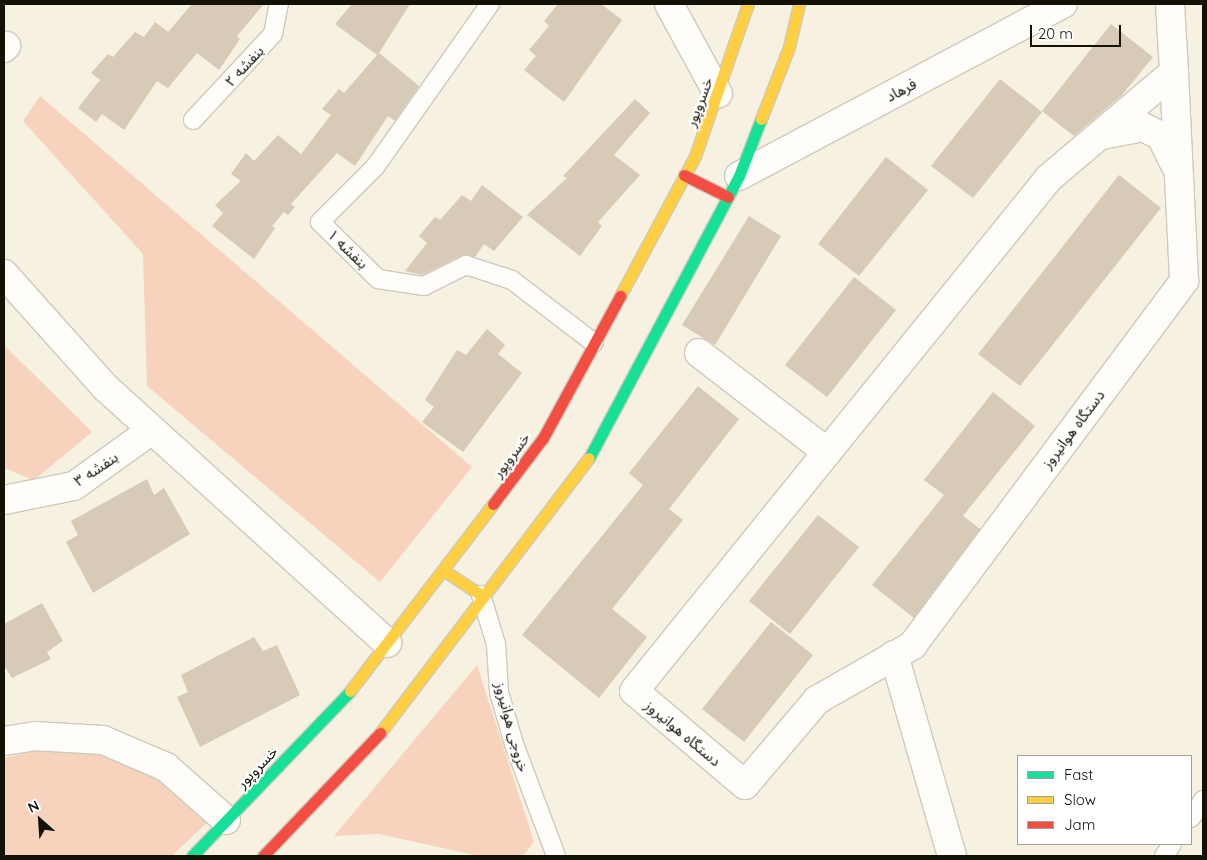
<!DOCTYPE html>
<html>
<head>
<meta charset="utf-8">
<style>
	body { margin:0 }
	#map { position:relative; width:1207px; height:860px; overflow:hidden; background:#f6f1e0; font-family:Quicksand,"Noto Sans Arabic",sans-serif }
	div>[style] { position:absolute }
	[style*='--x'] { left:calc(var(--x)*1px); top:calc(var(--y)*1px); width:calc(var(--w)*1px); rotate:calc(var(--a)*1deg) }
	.green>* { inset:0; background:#f7d3bd }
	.building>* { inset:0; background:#d7cab7 }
	.roads { filter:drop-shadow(1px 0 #cdcabc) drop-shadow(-1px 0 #cdcabc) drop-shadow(0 1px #cdcabc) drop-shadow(0 -1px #cdcabc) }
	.lane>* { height:18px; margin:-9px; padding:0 9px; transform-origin:9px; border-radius:9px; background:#fefdfa }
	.street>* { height:28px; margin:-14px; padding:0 14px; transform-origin:14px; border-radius:14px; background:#fefdfa }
	.fast>* { height:11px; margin:-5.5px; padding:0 5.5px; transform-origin:5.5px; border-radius:5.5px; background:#16e098 }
	.slow>* { height:11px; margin:-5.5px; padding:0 5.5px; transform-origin:5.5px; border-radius:5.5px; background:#ffcf43 }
	.jam>* { height:11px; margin:-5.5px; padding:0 5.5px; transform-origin:5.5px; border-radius:5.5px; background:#f24e42 }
	span { translate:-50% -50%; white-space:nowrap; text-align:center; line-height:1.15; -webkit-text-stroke:4.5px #fff; paint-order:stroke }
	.street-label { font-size:15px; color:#141107 }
	.frame { position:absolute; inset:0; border:5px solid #141107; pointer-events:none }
	.legend { position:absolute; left:1017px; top:755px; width:175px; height:90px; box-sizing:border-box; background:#fff; border:1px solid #a1a09c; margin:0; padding:6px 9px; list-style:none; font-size:15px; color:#141107 }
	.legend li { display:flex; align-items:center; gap:10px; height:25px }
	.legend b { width:25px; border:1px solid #a1a09c }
	.north { position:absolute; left:15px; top:795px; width:50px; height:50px; -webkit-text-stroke:4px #fff; paint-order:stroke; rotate:334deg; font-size:14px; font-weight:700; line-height:20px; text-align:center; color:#141107 }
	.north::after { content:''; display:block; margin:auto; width:18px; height:22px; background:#141107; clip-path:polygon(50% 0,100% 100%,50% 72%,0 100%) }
	.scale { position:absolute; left:1030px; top:25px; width:91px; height:22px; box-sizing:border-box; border:2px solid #141107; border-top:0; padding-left:6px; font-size:15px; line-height:18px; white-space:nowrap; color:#141107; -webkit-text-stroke:4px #fff; paint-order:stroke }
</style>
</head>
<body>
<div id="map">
	<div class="green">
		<i style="clip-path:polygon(40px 96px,472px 467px,380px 582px,147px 386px,143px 254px,23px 121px)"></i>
		<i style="clip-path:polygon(4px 345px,92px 432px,34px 480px,4px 468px)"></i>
		<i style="clip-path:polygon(477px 665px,534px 842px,523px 856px,479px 856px,379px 834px,334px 836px)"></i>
		<i style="clip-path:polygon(71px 742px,173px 785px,211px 819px,172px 856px,4px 856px,4px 758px)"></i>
	</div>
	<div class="building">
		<i style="clip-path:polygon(192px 4px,264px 4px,237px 36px,240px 39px,219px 70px,197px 53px,168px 88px,157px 81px,124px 130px,102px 114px,96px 122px,78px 108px,100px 80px,91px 73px,108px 54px,113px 57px,135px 32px,144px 37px,155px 22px,168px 32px)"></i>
		<i style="clip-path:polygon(352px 4px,410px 4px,379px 53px,419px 86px,395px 121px,388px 116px,355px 166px,337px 153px,291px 204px,295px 207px,288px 215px,284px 212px,272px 226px,275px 228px,254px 259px,212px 226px,223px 213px,215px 205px,241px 181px,231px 174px,246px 153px,254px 161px,278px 135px,301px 154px,331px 115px,322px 109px,339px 89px,344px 93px,377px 55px,335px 24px)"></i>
		<i style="clip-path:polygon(558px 4px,601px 4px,622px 20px,564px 102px,524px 70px,536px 56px,529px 50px,549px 26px,544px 21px)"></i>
		<i style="clip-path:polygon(1111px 24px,1153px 57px,1122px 95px,1074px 136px,1042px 111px)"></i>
		<i style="clip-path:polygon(1000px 79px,1042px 112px,973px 198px,931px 166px)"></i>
		<i style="clip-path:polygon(635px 99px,650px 113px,614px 155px,640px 175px,598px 222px,602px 226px,580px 256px,527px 215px,567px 178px,563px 176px)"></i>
		<i style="clip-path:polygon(886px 157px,928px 190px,859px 276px,818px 244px)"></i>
		<i style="clip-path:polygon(1119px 175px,1161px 208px,1020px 386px,978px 354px)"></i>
		<i style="clip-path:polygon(482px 185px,523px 217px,494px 251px,484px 244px,475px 257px,461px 256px,422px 275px,405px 271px,427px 243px,419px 236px,435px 217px,440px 220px,462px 195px,471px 201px)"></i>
		<i style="clip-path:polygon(749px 216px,781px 236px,715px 345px,682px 325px)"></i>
		<i style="clip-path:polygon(854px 277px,896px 310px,827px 397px,785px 365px)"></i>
		<i style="clip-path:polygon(487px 329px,505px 345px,498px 354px,522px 373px,463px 452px,422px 422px,434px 407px,425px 400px,457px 350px,466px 355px)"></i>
		<i style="clip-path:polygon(698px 386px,739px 419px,669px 509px,683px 520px,612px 609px,647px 637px,599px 698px,522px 635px,643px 485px,629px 473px)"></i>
		<i style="clip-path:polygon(993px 392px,1035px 426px,963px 516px,980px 529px,914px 618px,872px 585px,944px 495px,924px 480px)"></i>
		<i style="clip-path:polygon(147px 479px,154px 495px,164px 488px,190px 534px,93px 593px,66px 542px,78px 535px,71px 521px)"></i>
		<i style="clip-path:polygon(818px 515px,859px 547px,790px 634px,749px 601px)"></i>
		<i style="clip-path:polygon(42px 603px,63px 641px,47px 652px,51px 659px,12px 678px,4px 666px,4px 624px)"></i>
		<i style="clip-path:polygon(771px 622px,813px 655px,744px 742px,702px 709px)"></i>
		<i style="clip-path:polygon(254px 637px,263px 651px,277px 645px,300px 695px,200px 747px,177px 697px,188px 692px,181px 675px)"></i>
	</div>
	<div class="roads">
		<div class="lane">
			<i style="--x:490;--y:4;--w:199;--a:125.2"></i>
			<i style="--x:375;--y:167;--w:78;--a:135"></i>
			<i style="--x:320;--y:222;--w:81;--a:44.5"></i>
			<i style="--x:378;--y:279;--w:47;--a:8.7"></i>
			<i style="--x:424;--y:286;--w:47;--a:-26.6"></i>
			<i style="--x:466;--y:265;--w:48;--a:18.1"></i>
			<i style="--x:512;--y:280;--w:103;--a:37.5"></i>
			<i style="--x:193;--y:120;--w:117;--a:-47.1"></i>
			<i style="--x:273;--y:34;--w:31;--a:-79"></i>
			<i style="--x:481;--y:595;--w:51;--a:73"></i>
			<i style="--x:496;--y:644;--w:48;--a:86.4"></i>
			<i style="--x:499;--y:692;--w:54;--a:73.9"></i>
			<i style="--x:514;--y:744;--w:120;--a:69.4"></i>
			<i style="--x:1191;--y:818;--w:22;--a:-56"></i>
			<i style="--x:1164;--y:856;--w:14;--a:-56"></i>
		</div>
		<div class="street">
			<i style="--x:669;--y:4;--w:102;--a:61.4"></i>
			<i style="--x:1170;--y:4;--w:68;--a:86.6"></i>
			<i style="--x:1174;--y:72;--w:105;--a:87.3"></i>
			<i style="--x:1179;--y:177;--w:104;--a:87.2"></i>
			<i style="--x:1184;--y:281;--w:454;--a:126.7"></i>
			<i style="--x:913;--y:645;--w:111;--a:150.2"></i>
			<i style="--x:817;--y:700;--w:111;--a:130.3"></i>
			<i style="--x:745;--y:785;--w:145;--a:-139.7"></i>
			<i style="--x:634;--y:691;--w:660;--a:-51.03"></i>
			<i style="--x:1049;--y:178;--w:164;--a:-40.3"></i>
			<i style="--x:4;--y:48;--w:3;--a:-45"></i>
			<i style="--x:1102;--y:135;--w:42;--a:-11"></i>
			<i style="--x:1143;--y:127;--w:20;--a:27"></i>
			<i style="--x:1161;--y:136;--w:32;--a:64"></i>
			<i style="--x:739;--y:176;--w:367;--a:-28"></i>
			<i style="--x:4;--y:274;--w:152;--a:48.2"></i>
			<i style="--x:105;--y:387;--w:381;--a:42.2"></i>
			<i style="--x:699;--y:353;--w:162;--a:37.7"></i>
			<i style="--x:4;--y:500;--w:71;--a:-11.3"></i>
			<i style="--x:74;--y:486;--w:96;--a:-35.7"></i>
			<i style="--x:894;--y:655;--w:209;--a:73.9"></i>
			<i style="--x:4;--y:741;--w:30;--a:-9"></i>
			<i style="--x:34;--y:736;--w:69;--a:3.3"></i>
			<i style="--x:103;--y:740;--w:69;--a:23.2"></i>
			<i style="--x:166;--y:767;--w:80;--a:41.5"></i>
		</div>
		<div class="fast">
			<i style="--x:589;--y:458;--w:319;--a:-62"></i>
			<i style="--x:739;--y:176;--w:61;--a:-68.9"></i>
			<i style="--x:192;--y:856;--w:228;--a:-46.2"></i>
		</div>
		<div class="slow">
			<i style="--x:761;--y:119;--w:77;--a:-68.7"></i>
			<i style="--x:789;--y:47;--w:44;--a:-76.9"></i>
			<i style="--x:620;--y:296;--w:159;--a:-61.8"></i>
			<i style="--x:695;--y:156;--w:161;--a:-70.8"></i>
			<i style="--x:443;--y:570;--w:45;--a:33.3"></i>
			<i style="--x:350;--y:691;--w:235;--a:-52.6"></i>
			<i style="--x:380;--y:733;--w:345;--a:-52.8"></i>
		</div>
		<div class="jam">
			<i style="--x:684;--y:175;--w:49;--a:26.6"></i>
			<i style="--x:493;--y:504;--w:83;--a:-52.9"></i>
			<i style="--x:543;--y:438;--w:162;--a:-61.5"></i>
			<i style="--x:263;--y:856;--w:170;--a:-46.4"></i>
		</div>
	</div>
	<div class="street-label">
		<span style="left:244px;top:66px;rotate:-47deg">بنفشه ۲</span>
		<span style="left:901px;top:90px;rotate:-28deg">فرهاد</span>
		<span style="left:699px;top:102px;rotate:-69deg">خسروپور</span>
		<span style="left:348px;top:249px;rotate:44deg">بنفشه ۱</span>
		<span style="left:1073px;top:429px;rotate:-53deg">دستگاه هوانیروز</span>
		<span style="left:511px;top:455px;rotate:-53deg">خسروپور</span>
		<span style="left:96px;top:469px;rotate:-34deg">بنفشه ۳</span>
		<span style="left:512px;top:727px;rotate:75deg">خروجی هوانیروز</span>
		<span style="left:683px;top:733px;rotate:40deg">دستگاه هوانیروز</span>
		<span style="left:257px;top:767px;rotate:-46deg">خسروپور</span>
	</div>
	<div class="frame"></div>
	<ul class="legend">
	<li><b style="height:6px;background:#16e098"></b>Fast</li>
	<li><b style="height:6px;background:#ffcf43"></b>Slow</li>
	<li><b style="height:6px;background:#f24e42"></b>Jam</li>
	</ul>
	<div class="north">N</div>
	<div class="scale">20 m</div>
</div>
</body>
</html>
